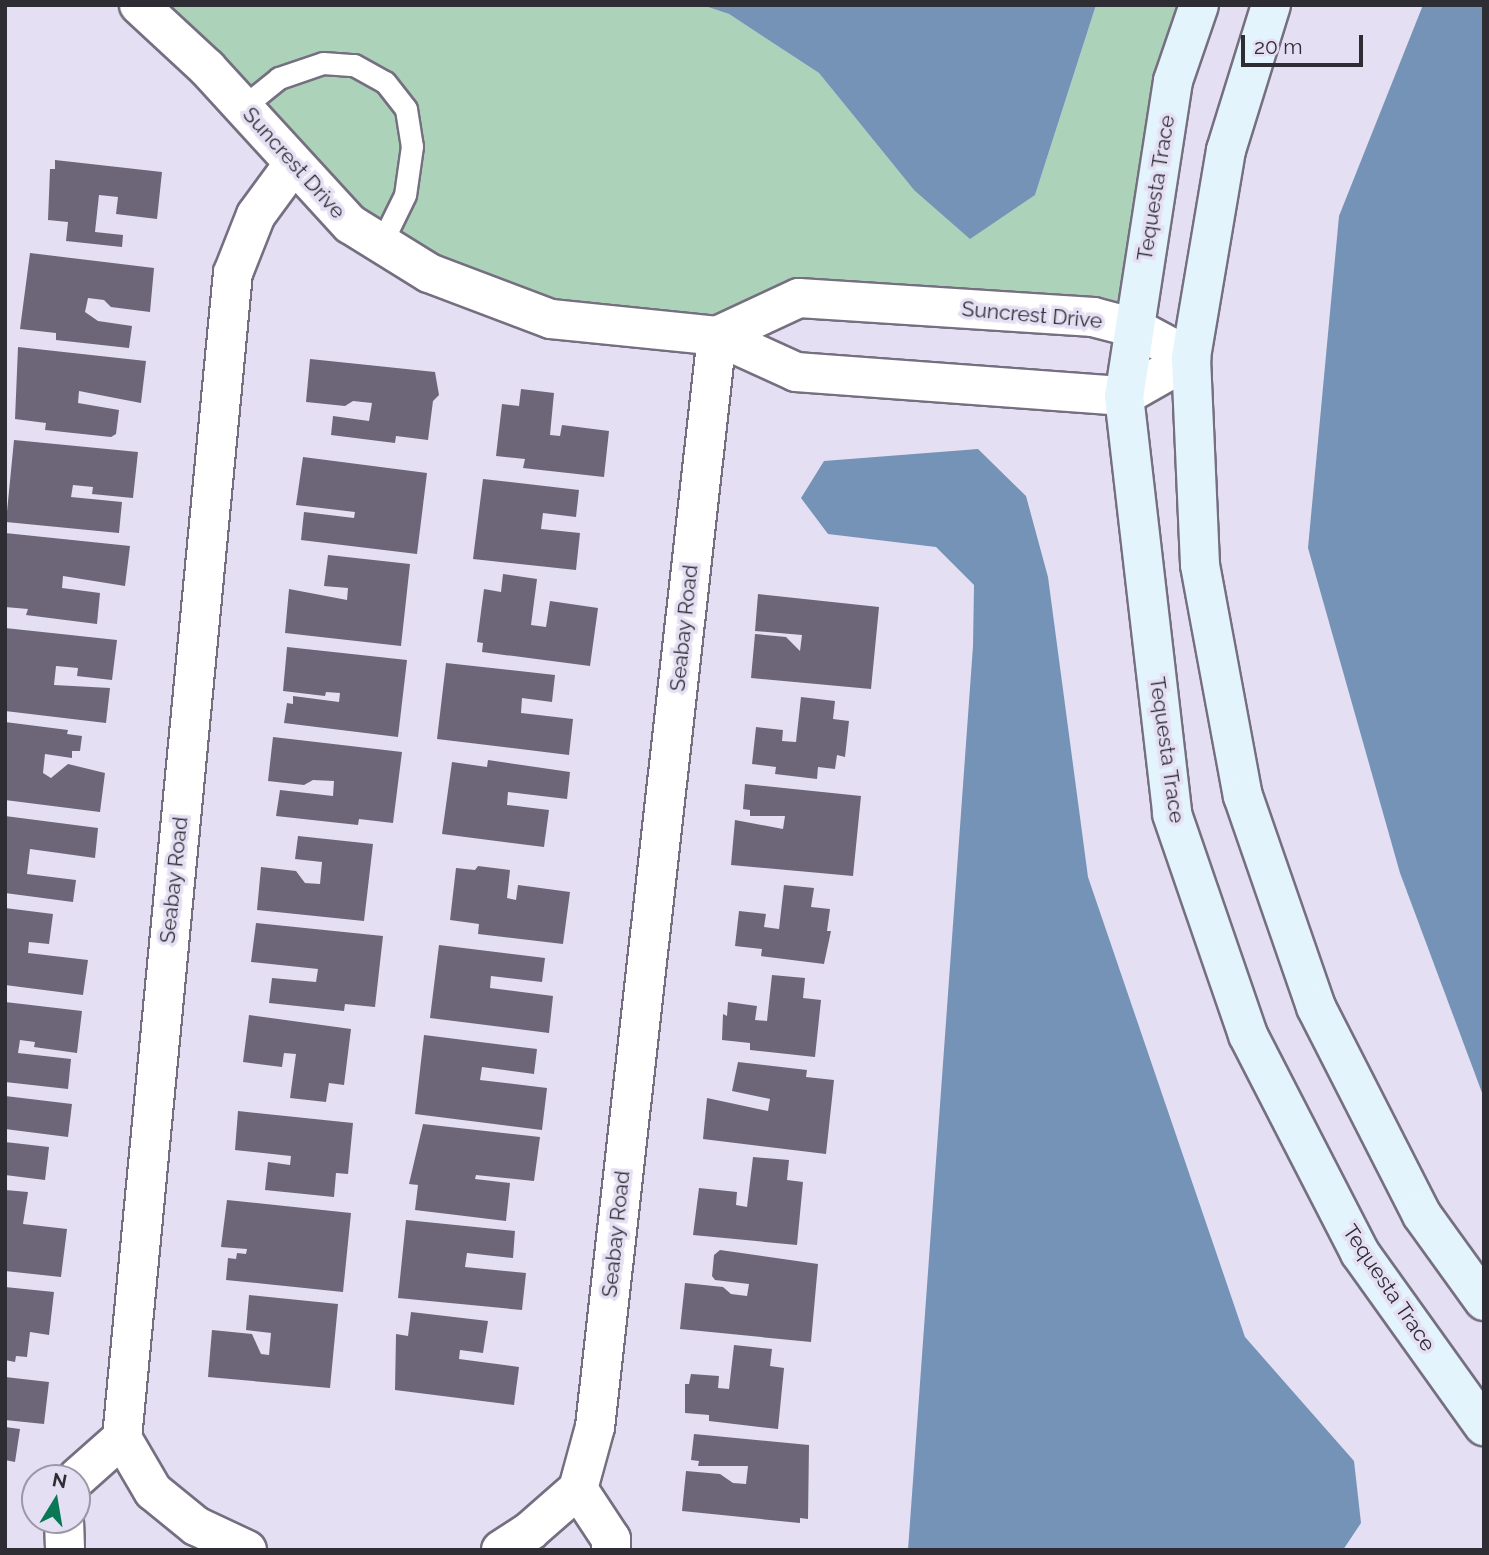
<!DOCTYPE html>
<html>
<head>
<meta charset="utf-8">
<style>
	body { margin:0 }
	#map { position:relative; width:1489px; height:1555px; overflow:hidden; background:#e5dff3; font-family:Raleway,sans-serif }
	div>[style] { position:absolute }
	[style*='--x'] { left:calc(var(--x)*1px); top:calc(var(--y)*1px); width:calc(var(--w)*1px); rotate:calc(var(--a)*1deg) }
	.green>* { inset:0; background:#acd3ba }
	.water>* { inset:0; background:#7593b7 }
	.building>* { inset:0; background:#6c6678 }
	.roads { filter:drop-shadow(2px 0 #756f80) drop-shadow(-2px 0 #756f80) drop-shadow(0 2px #756f80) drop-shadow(0 -2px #756f80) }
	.lane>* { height:21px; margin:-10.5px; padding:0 10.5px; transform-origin:10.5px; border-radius:10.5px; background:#fff }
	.street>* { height:38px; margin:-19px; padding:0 19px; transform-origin:19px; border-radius:19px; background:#fff }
	.secondary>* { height:38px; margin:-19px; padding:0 19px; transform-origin:19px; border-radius:19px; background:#e4f4fd }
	span { translate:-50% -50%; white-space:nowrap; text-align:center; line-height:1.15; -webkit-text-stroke:7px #e5dff3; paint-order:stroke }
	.street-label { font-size:21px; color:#2f2d34 }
	.frame { position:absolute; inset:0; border:7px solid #2f2d34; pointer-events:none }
	.north { position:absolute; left:21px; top:1464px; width:70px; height:70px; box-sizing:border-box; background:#e5dff3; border:2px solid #9c98a7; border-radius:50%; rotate:11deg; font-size:19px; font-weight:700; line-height:28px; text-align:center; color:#2f2d34 }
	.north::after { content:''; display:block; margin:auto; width:24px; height:32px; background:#087954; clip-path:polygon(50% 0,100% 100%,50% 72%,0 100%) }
	.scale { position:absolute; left:1241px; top:35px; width:122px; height:32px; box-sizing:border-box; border:4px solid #2f2d34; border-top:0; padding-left:9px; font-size:21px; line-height:24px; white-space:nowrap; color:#2f2d34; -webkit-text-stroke:5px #e5dff3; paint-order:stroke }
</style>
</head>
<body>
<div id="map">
	<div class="green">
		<i style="clip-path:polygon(139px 5px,702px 5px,729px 14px,819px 73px,914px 190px,1035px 195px,1096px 5px,1199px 5px,1135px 328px,799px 298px,717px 336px,429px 273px)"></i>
	</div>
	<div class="water">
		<i style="clip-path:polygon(702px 5px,1096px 5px,1035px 195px,970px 239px,914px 190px,819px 73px,729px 14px)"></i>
		<i style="clip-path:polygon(1423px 5px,1484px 5px,1484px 1098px,1400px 873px,1308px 548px,1339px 216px)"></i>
		<i style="clip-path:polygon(978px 449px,1026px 496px,1048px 577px,1088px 877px,1245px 1337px,1354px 1461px,1361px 1523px,1343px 1550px,908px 1550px,973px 646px,974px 585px,936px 547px,828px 534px,801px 498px,824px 461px)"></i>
	</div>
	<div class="building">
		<i style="clip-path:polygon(55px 160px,162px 172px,157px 219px,116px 214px,118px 197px,99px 195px,95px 232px,123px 235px,122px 247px,66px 241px,68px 222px,48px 220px,50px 169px,55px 169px)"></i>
		<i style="clip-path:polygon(30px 253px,154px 268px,150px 312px,111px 307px,104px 300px,88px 298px,85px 312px,98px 321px,132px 326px,129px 348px,56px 340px,56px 333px,20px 329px)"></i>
		<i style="clip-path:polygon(18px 347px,146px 361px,141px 403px,79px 391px,78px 403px,119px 410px,116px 434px,111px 437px,45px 430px,46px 423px,15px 419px)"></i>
		<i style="clip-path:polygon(310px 359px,435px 372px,439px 395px,433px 401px,428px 440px,396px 436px,395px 443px,331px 435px,333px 416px,369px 421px,372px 403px,353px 401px,345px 406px,306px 402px)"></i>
		<i style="clip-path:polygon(521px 389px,554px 393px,550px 435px,560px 436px,562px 425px,609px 431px,604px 477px,523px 468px,525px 459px,496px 456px,502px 404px,519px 406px)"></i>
		<i style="clip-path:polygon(14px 440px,138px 452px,133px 498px,92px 494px,93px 487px,73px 485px,71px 497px,122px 502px,119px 533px,6px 522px)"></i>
		<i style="clip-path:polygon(303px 457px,427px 473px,417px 554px,301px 540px,304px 512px,354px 518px,355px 512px,296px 505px)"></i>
		<i style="clip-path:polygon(483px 479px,579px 490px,576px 517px,543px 513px,541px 529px,580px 533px,576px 570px,473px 559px)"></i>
		<i style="clip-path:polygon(5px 533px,130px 546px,125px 586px,63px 576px,62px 588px,100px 593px,97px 624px,26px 615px,28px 609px,5px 607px)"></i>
		<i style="clip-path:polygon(328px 555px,410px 564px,401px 646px,285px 633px,289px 589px,347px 600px,348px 588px,324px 586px)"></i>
		<i style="clip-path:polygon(503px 574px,537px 579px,531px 625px,546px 627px,550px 601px,598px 608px,590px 666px,482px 652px,483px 643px,477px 642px,484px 589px,501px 592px)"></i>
		<i style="clip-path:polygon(758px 594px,879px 607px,871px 689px,751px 678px,755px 634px,786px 637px,800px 651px,802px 635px,755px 631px)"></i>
		<i style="clip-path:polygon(5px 628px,117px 640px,112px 680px,77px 676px,78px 668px,56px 666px,54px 685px,110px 688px,106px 723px,5px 711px)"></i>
		<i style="clip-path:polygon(287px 647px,407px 660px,398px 737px,284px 723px,287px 703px,293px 704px,293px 696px,339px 702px,340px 693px,326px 692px,325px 696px,283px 691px)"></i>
		<i style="clip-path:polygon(446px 663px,555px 675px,552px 702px,522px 698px,521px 713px,573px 719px,569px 755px,437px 739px)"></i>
		<i style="clip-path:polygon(801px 697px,835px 701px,833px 719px,849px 721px,845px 757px,837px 755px,835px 769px,818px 767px,817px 779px,775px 774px,776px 767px,752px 764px,756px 727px,783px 730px,782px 741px,796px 742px)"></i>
		<i style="clip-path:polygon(5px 722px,68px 730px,67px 734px,82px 736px,80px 751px,72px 751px,72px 758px,45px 754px,43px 773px,51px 778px,68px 764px,105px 773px,100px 812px,5px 800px)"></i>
		<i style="clip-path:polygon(273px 737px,402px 752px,393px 823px,359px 819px,358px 825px,276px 816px,280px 790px,333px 796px,334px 781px,313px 780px,304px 785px,268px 781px)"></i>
		<i style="clip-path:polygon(488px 760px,570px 772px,567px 799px,508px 792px,507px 805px,549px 810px,544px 847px,442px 834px,452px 762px,487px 767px)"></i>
		<i style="clip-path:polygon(745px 784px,861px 796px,853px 876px,731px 865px,735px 820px,783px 829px,785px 816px,750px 816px,750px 810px,743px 809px)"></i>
		<i style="clip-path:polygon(5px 816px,98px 828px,95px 858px,30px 849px,27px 874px,76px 880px,73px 902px,5px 893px)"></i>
		<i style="clip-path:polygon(298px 836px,373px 844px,364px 921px,257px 910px,261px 867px,296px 871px,305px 883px,320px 884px,322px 862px,295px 859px)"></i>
		<i style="clip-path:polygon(478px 866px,510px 870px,507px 898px,516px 900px,518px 885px,570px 892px,563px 944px,478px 934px,479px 924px,450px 920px,456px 868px,475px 870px)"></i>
		<i style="clip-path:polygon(784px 885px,814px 888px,811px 907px,830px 909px,827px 931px,831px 931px,824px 964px,761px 956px,762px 949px,735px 946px,739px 911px,766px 914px,764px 927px,779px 929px)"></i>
		<i style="clip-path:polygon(5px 908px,53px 914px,49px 944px,29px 942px,28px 953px,88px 960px,83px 995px,5px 985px)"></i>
		<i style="clip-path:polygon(256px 923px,383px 936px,375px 1007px,345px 1004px,344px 1011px,269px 1003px,272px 978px,316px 982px,318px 969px,251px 962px)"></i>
		<i style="clip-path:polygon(439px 945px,545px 958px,542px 982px,491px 976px,490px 988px,553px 996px,549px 1033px,430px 1018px)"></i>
		<i style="clip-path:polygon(772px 975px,805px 978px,803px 998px,821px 1000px,815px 1057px,750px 1050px,750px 1043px,722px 1040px,723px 1014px,727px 1016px,728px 1002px,757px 1006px,755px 1020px,767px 1021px)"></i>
		<i style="clip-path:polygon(5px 1002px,82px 1011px,77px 1053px,34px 1047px,35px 1042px,20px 1040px,18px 1053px,71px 1059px,68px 1089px,5px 1082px)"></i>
		<i style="clip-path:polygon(249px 1015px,351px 1029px,344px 1085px,329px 1083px,326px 1102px,290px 1098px,296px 1054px,284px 1053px,282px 1067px,243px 1062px)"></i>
		<i style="clip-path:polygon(424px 1035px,537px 1049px,534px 1074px,482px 1067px,480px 1080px,547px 1088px,542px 1130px,415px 1114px)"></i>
		<i style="clip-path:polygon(738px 1062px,807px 1070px,806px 1077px,834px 1080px,826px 1154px,703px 1139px,707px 1098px,768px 1111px,770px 1099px,732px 1091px)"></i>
		<i style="clip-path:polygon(5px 1096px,72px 1104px,68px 1137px,5px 1129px)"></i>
		<i style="clip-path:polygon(238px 1111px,353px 1123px,348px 1174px,336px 1173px,334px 1197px,265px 1190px,268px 1162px,290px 1165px,291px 1156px,235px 1150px)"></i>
		<i style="clip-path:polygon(423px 1124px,540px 1137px,534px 1181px,476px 1175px,475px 1179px,510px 1183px,506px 1221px,415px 1210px,418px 1185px,409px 1184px)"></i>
		<i style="clip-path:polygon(5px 1142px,49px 1147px,45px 1180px,5px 1175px)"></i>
		<i style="clip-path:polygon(753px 1157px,789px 1160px,787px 1180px,803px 1182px,797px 1245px,693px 1235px,699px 1188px,737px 1192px,736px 1205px,747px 1207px)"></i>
		<i style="clip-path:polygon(5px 1190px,28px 1192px,23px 1224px,67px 1229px,61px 1277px,5px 1271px)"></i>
		<i style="clip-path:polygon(227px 1200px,351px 1213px,343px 1292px,226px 1280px,228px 1258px,236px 1259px,237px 1253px,246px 1254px,247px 1249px,221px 1247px)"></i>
		<i style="clip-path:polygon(406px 1220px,515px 1231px,513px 1258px,467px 1253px,465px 1267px,526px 1273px,522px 1310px,398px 1298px)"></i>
		<i style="clip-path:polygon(720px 1250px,818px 1264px,811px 1342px,680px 1329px,685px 1283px,723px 1287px,731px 1294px,747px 1296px,749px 1284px,715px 1280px,712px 1276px,714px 1255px)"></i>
		<i style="clip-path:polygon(5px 1287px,54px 1292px,49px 1335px,30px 1332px,27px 1357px,16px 1356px,15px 1362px,5px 1360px)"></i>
		<i style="clip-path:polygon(249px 1295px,338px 1304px,330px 1388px,208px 1377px,212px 1330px,252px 1334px,261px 1354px,269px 1355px,271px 1333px,246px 1330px)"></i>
		<i style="clip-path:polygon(411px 1312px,488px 1321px,483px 1353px,460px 1350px,459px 1359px,519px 1367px,514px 1405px,395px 1390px,396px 1334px,408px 1336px)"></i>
		<i style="clip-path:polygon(734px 1345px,772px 1349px,770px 1366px,784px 1368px,778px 1429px,709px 1421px,709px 1415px,685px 1413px,685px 1384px,689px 1384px,691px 1374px,719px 1376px,718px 1388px,729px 1389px)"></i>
		<i style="clip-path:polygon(5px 1377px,49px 1382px,44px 1424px,5px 1420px)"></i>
		<i style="clip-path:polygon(5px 1427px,20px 1429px,15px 1462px,5px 1460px)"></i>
		<i style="clip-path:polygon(694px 1434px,809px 1445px,808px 1519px,800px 1518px,800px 1523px,682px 1511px,686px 1471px,720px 1474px,733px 1483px,746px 1484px,748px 1466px,698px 1466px,699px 1461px,691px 1460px)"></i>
	</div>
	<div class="roads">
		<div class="lane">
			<i style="--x:243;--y:107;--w:46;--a:-38.9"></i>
			<i style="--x:279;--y:78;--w:46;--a:-18.8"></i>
			<i style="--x:323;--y:63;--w:31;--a:4"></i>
			<i style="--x:354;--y:65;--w:35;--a:29"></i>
			<i style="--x:385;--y:82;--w:34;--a:52"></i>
			<i style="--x:406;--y:109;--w:37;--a:81"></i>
			<i style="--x:412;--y:146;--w:49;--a:98.1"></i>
			<i style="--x:405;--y:195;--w:55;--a:116.1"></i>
		</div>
		<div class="street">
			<i style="--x:139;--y:5;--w:93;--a:42.8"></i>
			<i style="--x:207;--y:68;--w:212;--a:47.5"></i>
			<i style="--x:350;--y:224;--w:93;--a:31.8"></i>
			<i style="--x:429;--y:273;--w:130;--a:20.7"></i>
			<i style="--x:551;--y:319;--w:167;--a:5.8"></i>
			<i style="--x:717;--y:336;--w:87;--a:24.5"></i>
			<i style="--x:796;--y:372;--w:329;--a:4.2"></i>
			<i style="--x:1124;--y:396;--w:77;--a:-29.6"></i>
			<i style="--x:717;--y:336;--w:90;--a:-24.9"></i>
			<i style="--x:799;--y:298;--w:295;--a:3.7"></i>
			<i style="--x:1093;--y:317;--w:43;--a:14.7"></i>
			<i style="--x:1135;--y:328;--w:64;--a:28.2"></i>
			<i style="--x:77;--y:1478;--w:60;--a:-41.6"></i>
			<i style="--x:578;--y:1489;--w:60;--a:56.6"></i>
			<i style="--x:611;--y:1539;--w:11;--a:90"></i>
			<i style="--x:64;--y:1520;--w:30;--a:88"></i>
			<i style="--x:247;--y:1550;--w:56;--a:-154.8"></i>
			<i style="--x:196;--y:1526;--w:55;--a:-140.9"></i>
			<i style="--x:153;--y:1491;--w:61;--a:-120.3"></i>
			<i style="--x:122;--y:1438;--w:1170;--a:-84.56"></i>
			<i style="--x:233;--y:273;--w:62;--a:-68.4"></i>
			<i style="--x:256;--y:215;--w:61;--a:-53.7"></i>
			<i style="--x:501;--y:1550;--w:35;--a:-33"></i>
			<i style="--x:530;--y:1531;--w:64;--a:-41.2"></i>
			<i style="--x:578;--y:1489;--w:64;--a:-74.7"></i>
			<i style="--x:595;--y:1427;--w:1098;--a:-83.62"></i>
		</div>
		<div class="secondary">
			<i style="--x:1199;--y:5;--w:80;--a:108.9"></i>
			<i style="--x:1173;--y:81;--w:319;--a:98.8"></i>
			<i style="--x:1124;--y:396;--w:421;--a:83.4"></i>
			<i style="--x:1172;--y:814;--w:234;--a:71"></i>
			<i style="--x:1248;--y:1035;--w:245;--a:62.8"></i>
			<i style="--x:1360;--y:1253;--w:213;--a:54.4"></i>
			<i style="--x:1271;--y:5;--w:152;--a:107.2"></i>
			<i style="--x:1226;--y:150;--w:211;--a:99.6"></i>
			<i style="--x:1191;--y:358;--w:207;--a:87.5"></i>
			<i style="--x:1200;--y:565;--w:235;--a:79.5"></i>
			<i style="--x:1243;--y:796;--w:223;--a:70.9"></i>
			<i style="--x:1316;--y:1007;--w:233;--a:63"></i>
			<i style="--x:1422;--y:1215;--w:106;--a:54.2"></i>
		</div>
	</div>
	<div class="street-label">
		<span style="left:294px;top:163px;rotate:48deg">Suncrest Drive</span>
		<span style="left:1156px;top:188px;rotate:-81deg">Tequesta Trace</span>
		<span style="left:1032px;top:315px;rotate:5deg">Suncrest Drive</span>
		<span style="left:684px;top:628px;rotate:-84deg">Seabay Road</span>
		<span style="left:1167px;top:750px;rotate:82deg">Tequesta Trace</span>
		<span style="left:174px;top:880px;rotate:-84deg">Seabay Road</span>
		<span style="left:616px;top:1234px;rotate:-84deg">Seabay Road</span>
		<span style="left:1389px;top:1288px;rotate:56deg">Tequesta Trace</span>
	</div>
	<div class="frame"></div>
	<div class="north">N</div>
	<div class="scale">20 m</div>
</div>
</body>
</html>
